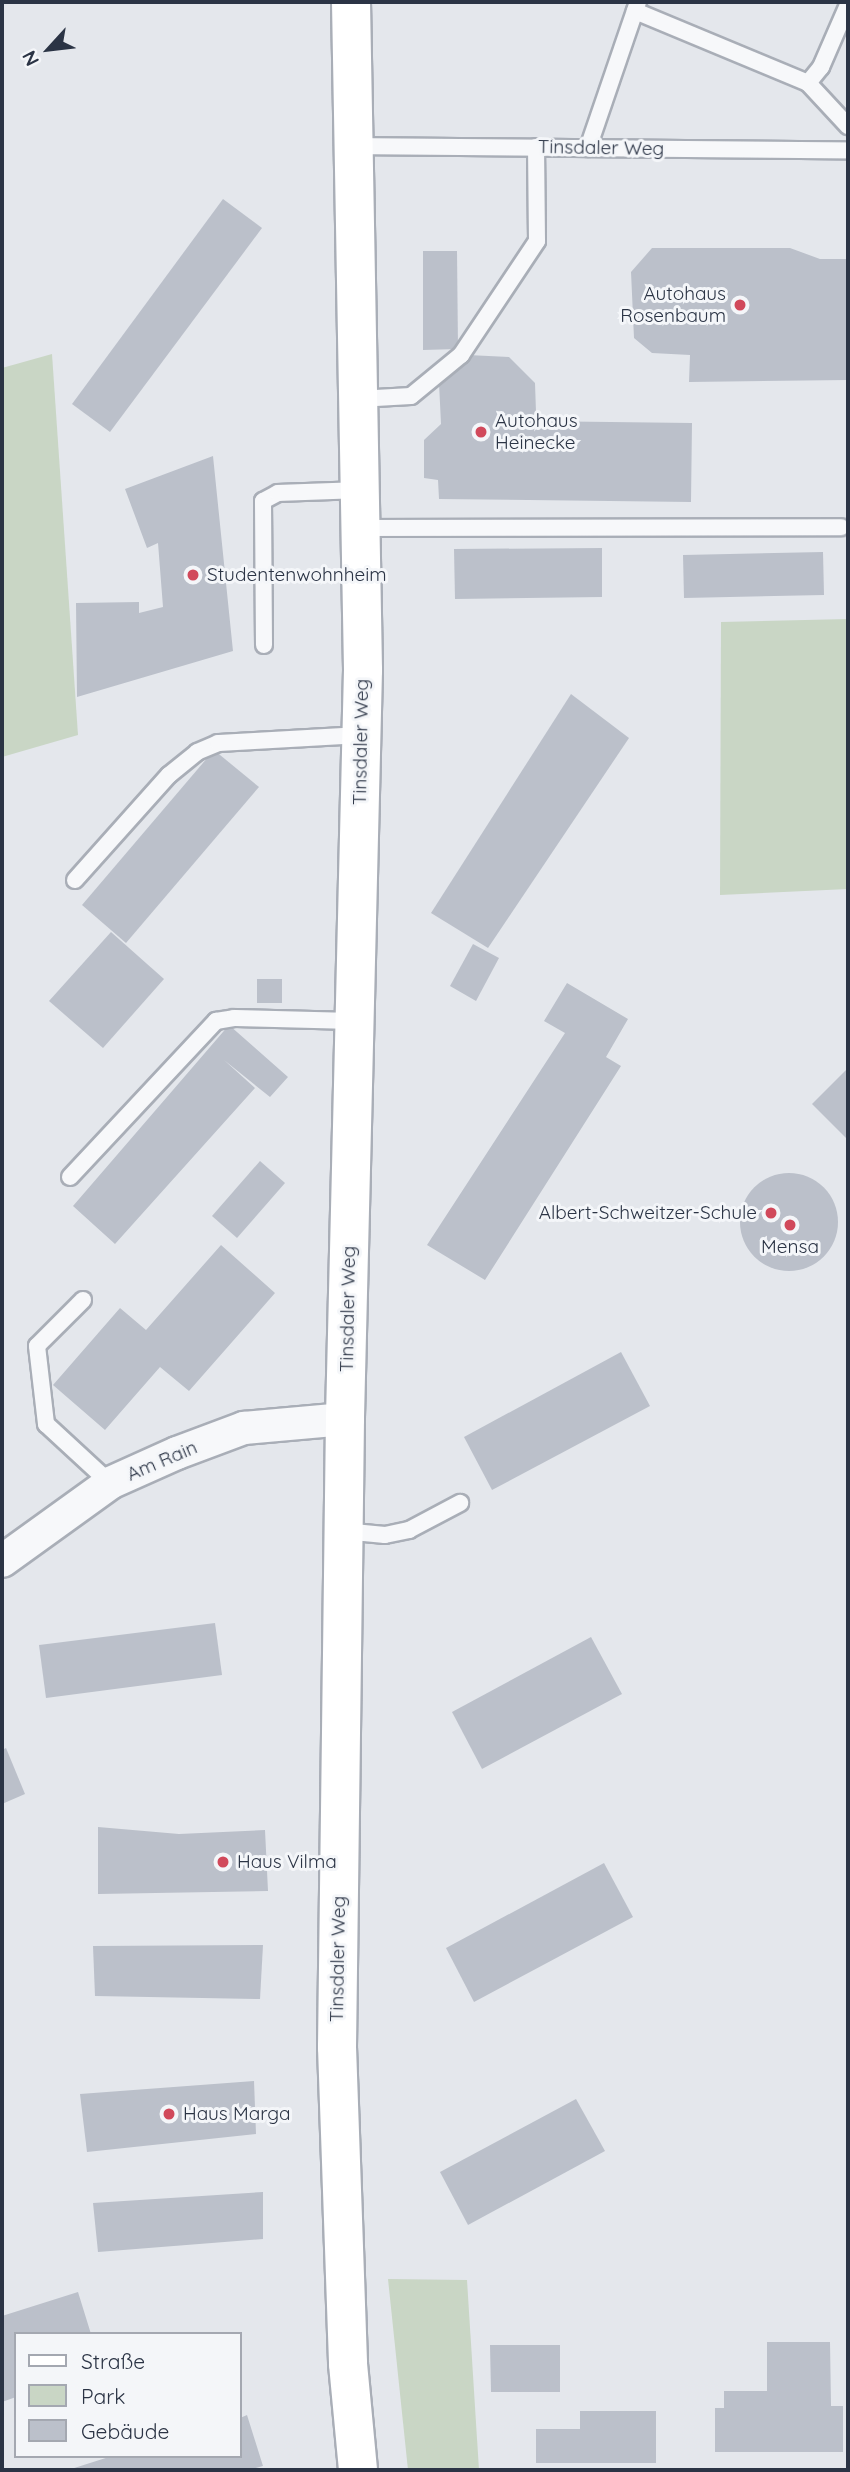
<!DOCTYPE html>
<html>
<head>
<meta charset="utf-8">
<style>
	body { margin:0 }
	#map { position:relative; width:850px; height:2472px; overflow:hidden; background:#e4e7ec; font-family:Quicksand,sans-serif }
	div>[style] { position:absolute }
	[style*='--x'] { left:calc(var(--x)*1px); top:calc(var(--y)*1px); width:calc(var(--w)*1px); rotate:calc(var(--a)*1deg) }
	.green>* { inset:0; background:#c9d6c5 }
	.building>* { inset:0; background:#bbc0ca }
	.round { border-radius:50% }
	.roads { filter:drop-shadow(2px 0 #a9aeb7) drop-shadow(-2px 0 #a9aeb7) drop-shadow(0 2px #a9aeb7) drop-shadow(0 -2px #a9aeb7) }
	.lane>* { height:16px; margin:-8px; padding:0 8px; transform-origin:8px; border-radius:8px; background:#f7f8fa }
	.street>* { height:32px; margin:-16px; padding:0 16px; transform-origin:16px; border-radius:16px; background:#f7f8fa }
	.secondary>* { height:38px; margin:-19px; padding:0 19px; transform-origin:19px; border-radius:19px; background:#fff }
	.dots>* { width:19px; height:19px; translate:-50% -50%; box-sizing:border-box; border:4px solid #f4f6f9; border-radius:50% }
	span { translate:-50% -50%; white-space:nowrap; text-align:center; line-height:1.15; -webkit-text-stroke:6px #f4f6f9; paint-order:stroke }
	.street-label { font-size:19px; color:#2b3445 }
	.poi-label { font-size:19px; color:#2b3445 }
	.right { translate:-100% -50%; text-align:right }
	.left { translate:0 -50%; text-align:left }
	.frame { position:absolute; inset:0; border:4px solid #2b3445; pointer-events:none }
	.legend { position:absolute; left:14px; top:2332px; width:228px; height:126px; box-sizing:border-box; background:#f4f6f9; border:2px solid #a4a8b1; margin:0; padding:9px 12px; list-style:none; font-size:21px; color:#2b3445 }
	.legend li { display:flex; align-items:center; gap:14px; height:35px }
	.legend b { width:35px; border:2px solid #a4a8b1 }
	.north { position:absolute; left:14px; top:14px; width:70px; height:70px; -webkit-text-stroke:5px #f4f6f9; paint-order:stroke; rotate:243deg; font-size:19px; font-weight:700; line-height:28px; text-align:center; color:#2b3445 }
	.north::after { content:''; display:block; margin:auto; width:24px; height:32px; background:#2b3445; clip-path:polygon(50% 0,100% 100%,50% 72%,0 100%) }
</style>
</head>
<body>
<div id="map">
	<div class="green">
		<i style="clip-path:polygon(52px 354px,78px 735px,2px 757px,2px 368px)"></i>
		<i style="clip-path:polygon(848px 619px,848px 889px,720px 895px,721px 622px)"></i>
		<i style="clip-path:polygon(388px 2279px,467px 2280px,479px 2470px,408px 2470px)"></i>
	</div>
	<div class="building">
		<i style="clip-path:polygon(223px 199px,262px 228px,110px 432px,72px 404px)"></i>
		<i style="clip-path:polygon(652px 248px,790px 248px,820px 259px,848px 259px,848px 380px,689px 382px,690px 355px,652px 353px,634px 338px,631px 272px)"></i>
		<i style="clip-path:polygon(423px 251px,457px 251px,458px 349px,423px 350px)"></i>
		<i style="clip-path:polygon(468px 355px,509px 357px,535px 383px,536px 412px,529px 421px,692px 423px,691px 502px,439px 499px,438px 480px,424px 478px,424px 440px,441px 424px,439px 383px)"></i>
		<i style="clip-path:polygon(213px 456px,233px 651px,77px 697px,76px 603px,139px 602px,139px 613px,163px 607px,158px 543px,147px 548px,125px 489px)"></i>
		<i style="clip-path:polygon(602px 548px,602px 597px,455px 599px,454px 549px)"></i>
		<i style="clip-path:polygon(823px 552px,824px 595px,684px 598px,683px 555px)"></i>
		<i style="clip-path:polygon(571px 694px,629px 738px,488px 948px,431px 913px)"></i>
		<i style="clip-path:polygon(214px 750px,259px 787px,126px 943px,82px 905px)"></i>
		<i style="clip-path:polygon(111px 932px,164px 979px,103px 1048px,49px 1001px)"></i>
		<i style="clip-path:polygon(473px 944px,499px 958px,476px 1001px,450px 986px)"></i>
		<i style="clip-path:polygon(257px 979px,282px 979px,282px 1003px,257px 1003px)"></i>
		<i style="clip-path:polygon(567px 983px,628px 1019px,606px 1057px,621px 1066px,485px 1280px,427px 1245px,565px 1033px,544px 1021px)"></i>
		<i style="clip-path:polygon(229px 1025px,288px 1077px,270px 1097px,224px 1060px,255px 1088px,115px 1244px,73px 1206px)"></i>
		<i style="clip-path:polygon(848px 1068px,848px 1140px,812px 1104px)"></i>
		<i style="clip-path:polygon(260px 1161px,285px 1183px,237px 1238px,212px 1216px)"></i>
		<i class="round" style="left:740px;top:1173px;width:98px;height:98px"></i>
		<i style="clip-path:polygon(221px 1245px,275px 1293px,189px 1391px,160px 1367px,105px 1430px,53px 1385px,120px 1308px,146px 1330px)"></i>
		<i style="clip-path:polygon(621px 1352px,650px 1406px,492px 1490px,464px 1437px)"></i>
		<i style="clip-path:polygon(215px 1623px,222px 1675px,46px 1698px,39px 1645px)"></i>
		<i style="clip-path:polygon(591px 1637px,622px 1694px,482px 1769px,452px 1712px)"></i>
		<i style="clip-path:polygon(6px 1748px,25px 1794px,2px 1804px,2px 1750px)"></i>
		<i style="clip-path:polygon(98px 1827px,179px 1834px,265px 1830px,268px 1891px,98px 1894px)"></i>
		<i style="clip-path:polygon(604px 1863px,633px 1917px,474px 2002px,446px 1948px)"></i>
		<i style="clip-path:polygon(263px 1945px,260px 1999px,95px 1996px,93px 1946px)"></i>
		<i style="clip-path:polygon(254px 2081px,256px 2134px,87px 2152px,80px 2094px)"></i>
		<i style="clip-path:polygon(576px 2099px,605px 2151px,468px 2225px,440px 2172px)"></i>
		<i style="clip-path:polygon(263px 2192px,263px 2239px,98px 2252px,93px 2203px)"></i>
		<i style="clip-path:polygon(78px 2292px,91px 2334px,16px 2334px,16px 2397px,2px 2402px,2px 2316px)"></i>
		<i style="clip-path:polygon(767px 2342px,830px 2342px,831px 2406px,843px 2406px,843px 2452px,715px 2452px,715px 2408px,724px 2408px,724px 2391px,767px 2391px)"></i>
		<i style="clip-path:polygon(490px 2345px,560px 2345px,560px 2392px,491px 2392px)"></i>
		<i style="clip-path:polygon(580px 2411px,656px 2411px,656px 2463px,536px 2463px,536px 2429px,580px 2429px)"></i>
		<i style="clip-path:polygon(247px 2415px,263px 2466px,248px 2470px,68px 2470px,112px 2456px,240px 2456px,240px 2418px)"></i>
	</div>
	<div class="roads">
		<div class="lane">
			<i style="--x:635;--y:11;--w:187;--a:22.6"></i>
			<i style="--x:808;--y:83;--w:59;--a:47.1"></i>
			<i style="--x:808;--y:83;--w:21;--a:-51"></i>
			<i style="--x:821;--y:67;--w:68;--a:-66.5"></i>
			<i style="--x:354;--y:146;--w:494;--a:0.5"></i>
			<i style="--x:588;--y:148;--w:154;--a:-71.1"></i>
			<i style="--x:358;--y:399;--w:53;--a:-3.2"></i>
			<i style="--x:411;--y:396;--w:65;--a:-39.4"></i>
			<i style="--x:461;--y:355;--w:137;--a:-56.3"></i>
			<i style="--x:537;--y:241;--w:94;--a:-90.6"></i>
			<i style="--x:361;--y:528;--w:480;--a:-0.1"></i>
			<i style="--x:264;--y:645;--w:144;--a:-90.4"></i>
			<i style="--x:263;--y:501;--w:17;--a:-28"></i>
			<i style="--x:278;--y:493;--w:82;--a:-2.1"></i>
			<i style="--x:75;--y:880;--w:141;--a:-48.2"></i>
			<i style="--x:169;--y:775;--w:36;--a:-39"></i>
			<i style="--x:197;--y:752;--w:23;--a:-23"></i>
			<i style="--x:218;--y:743;--w:144;--a:-3.2"></i>
			<i style="--x:70;--y:1177;--w:214;--a:-46.9"></i>
			<i style="--x:216;--y:1021;--w:18;--a:-9"></i>
			<i style="--x:234;--y:1018;--w:121;--a:1.4"></i>
			<i style="--x:83;--y:1300;--w:65;--a:135"></i>
			<i style="--x:37;--y:1346;--w:79;--a:83.4"></i>
			<i style="--x:46;--y:1424;--w:87;--a:42.7"></i>
			<i style="--x:343;--y:1531;--w:42;--a:5.4"></i>
			<i style="--x:385;--y:1535;--w:25;--a:-12"></i>
			<i style="--x:409;--y:1530;--w:58;--a:-27.9"></i>
		</div>
		<div class="street">
			<i style="--x:2;--y:1561;--w:133;--a:-35.8"></i>
			<i style="--x:110;--y:1483;--w:73;--a:-24.1"></i>
			<i style="--x:177;--y:1453;--w:72;--a:-20.5"></i>
			<i style="--x:244;--y:1428;--w:101;--a:-5.1"></i>
		</div>
		<div class="secondary">
			<i style="--x:351;--y:2;--w:668;--a:88.97"></i>
			<i style="--x:363;--y:670;--w:749;--a:91.38"></i>
			<i style="--x:345;--y:1419;--w:628;--a:90.73"></i>
			<i style="--x:337;--y:2047;--w:317;--a:88"></i>
			<i style="--x:348;--y:2364;--w:106;--a:84.6"></i>
		</div>
	</div>
	<div class="dots">
		<i style="left:740px;top:305px;background:#d1495b"></i>
		<i style="left:481px;top:432px;background:#d1495b"></i>
		<i style="left:193px;top:575px;background:#d1495b"></i>
		<i style="left:771px;top:1213px;background:#d1495b"></i>
		<i style="left:790px;top:1225px;background:#d1495b"></i>
		<i style="left:223px;top:1862px;background:#d1495b"></i>
		<i style="left:169px;top:2114px;background:#d1495b"></i>
	</div>
	<div class="street-label">
		<span style="left:601px;top:148px;rotate:1deg">Tinsdaler Weg</span>
		<span style="left:361px;top:742px;rotate:-89deg">Tinsdaler Weg</span>
		<span style="left:348px;top:1309px;rotate:-89deg">Tinsdaler Weg</span>
		<span style="left:162px;top:1461px;rotate:-23deg">Am Rain</span>
		<span style="left:338px;top:1959px;rotate:-89deg">Tinsdaler Weg</span>
	</div>
	<div class="poi-label">
		<span class="right" style="left:726px;top:305px">Autohaus<br>Rosenbaum</span>
		<span class="left" style="left:495px;top:432px">Autohaus<br>Heinecke</span>
		<span class="left" style="left:207px;top:575px">Studentenwohnheim</span>
		<span class="right" style="left:757px;top:1213px">Albert-Schweitzer-Schule</span>
		<span style="left:790px;top:1247px">Mensa</span>
		<span class="left" style="left:237px;top:1862px">Haus Vilma</span>
		<span class="left" style="left:183px;top:2114px">Haus Marga</span>
	</div>
	<div class="frame"></div>
	<ul class="legend">
	<li><b style="height:9px;background:#fff"></b>Straße</li>
	<li><b style="height:19px;background:#c9d6c5"></b>Park</li>
	<li><b style="height:19px;background:#bbc0ca"></b>Gebäude</li>
	</ul>
	<div class="north">N</div>
</div>
</body>
</html>
